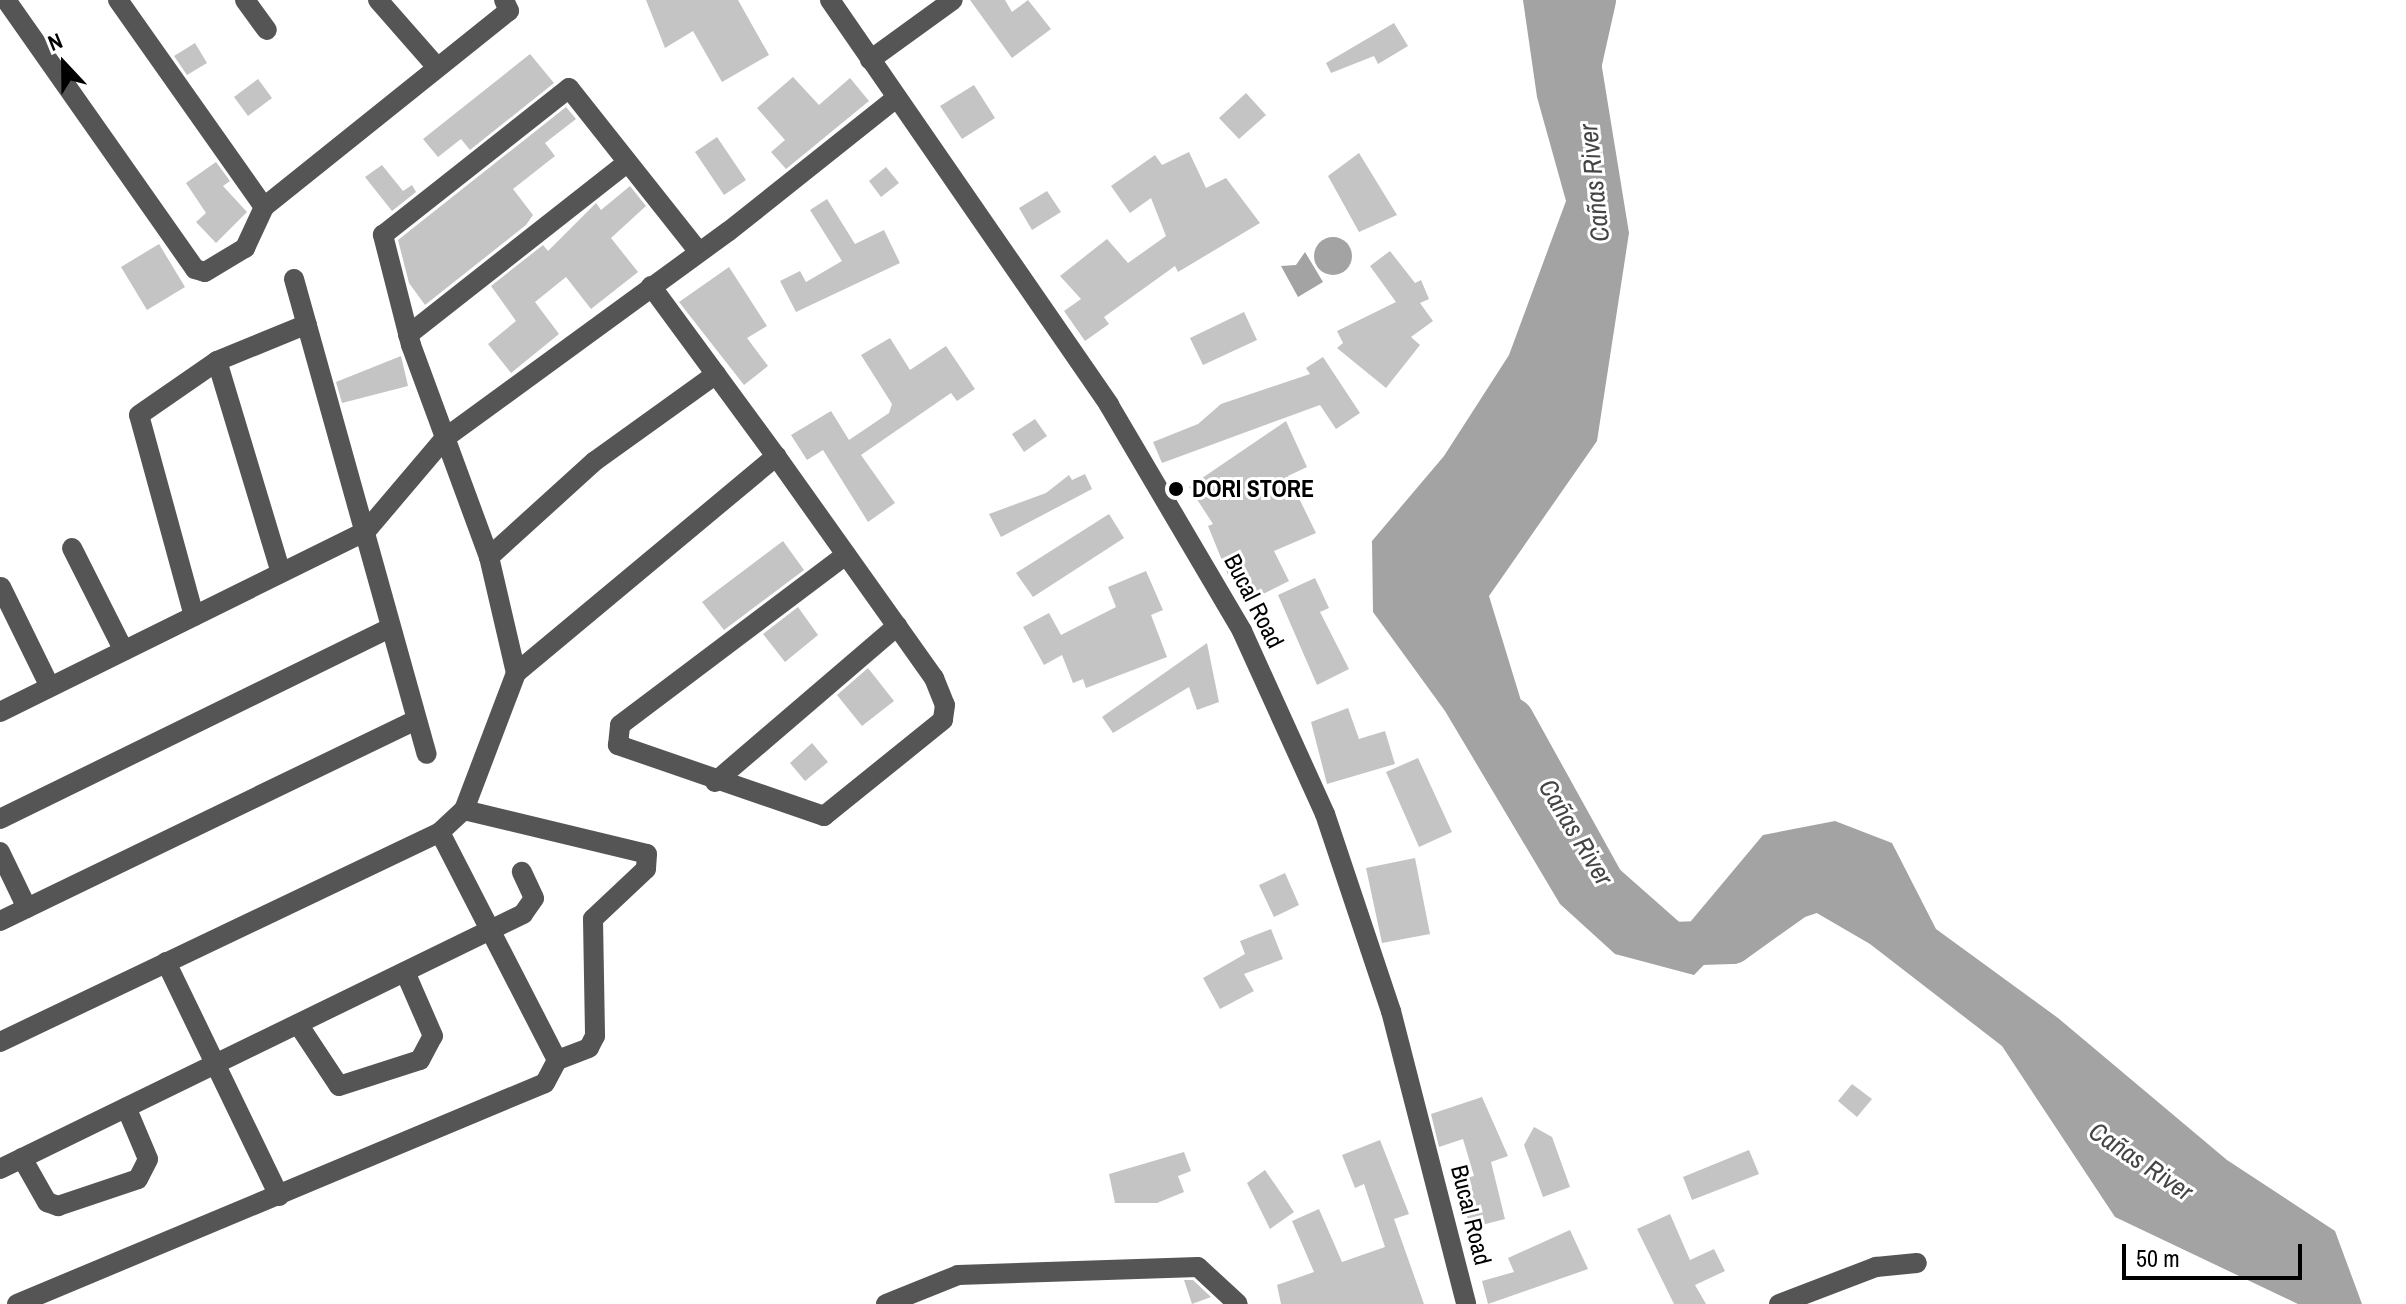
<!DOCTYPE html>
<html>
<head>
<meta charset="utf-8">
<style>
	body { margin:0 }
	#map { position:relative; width:2406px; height:1304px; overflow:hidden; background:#fff; font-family:"Archivo Narrow",sans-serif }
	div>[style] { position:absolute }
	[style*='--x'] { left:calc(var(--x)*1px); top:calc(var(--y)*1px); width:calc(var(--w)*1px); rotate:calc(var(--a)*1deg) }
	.water>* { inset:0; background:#a3a3a3 }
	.round { border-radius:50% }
	.river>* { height:44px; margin:-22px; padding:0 22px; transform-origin:22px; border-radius:22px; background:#a3a3a3 }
	.building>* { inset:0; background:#c4c4c4 }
	.minor>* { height:20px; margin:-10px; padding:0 10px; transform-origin:10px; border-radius:10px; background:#555 }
	.dots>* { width:22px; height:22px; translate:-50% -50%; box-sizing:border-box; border:4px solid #fff; border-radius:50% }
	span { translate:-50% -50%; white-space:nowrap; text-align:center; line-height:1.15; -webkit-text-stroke:6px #fff; paint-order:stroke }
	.poi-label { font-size:24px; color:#000; font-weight:700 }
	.left { translate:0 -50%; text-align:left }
	.street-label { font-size:24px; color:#000 }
	.water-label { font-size:26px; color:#444; font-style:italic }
	.north { position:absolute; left:24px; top:24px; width:80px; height:80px; -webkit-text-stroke:6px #fff; paint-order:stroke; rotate:338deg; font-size:22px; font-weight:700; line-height:32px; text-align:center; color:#000 }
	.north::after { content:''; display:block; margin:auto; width:28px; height:36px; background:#000; clip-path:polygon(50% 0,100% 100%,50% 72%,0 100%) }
	.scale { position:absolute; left:2122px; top:1244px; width:180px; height:36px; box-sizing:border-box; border:4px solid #000; border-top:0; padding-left:10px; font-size:24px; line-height:28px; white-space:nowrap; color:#000; -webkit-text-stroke:6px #fff; paint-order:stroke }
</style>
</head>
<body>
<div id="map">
	<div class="water">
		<i style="clip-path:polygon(1523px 0,1591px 0,1629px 233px,1597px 441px,1489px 596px,1567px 851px,1649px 914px,1686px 927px,1763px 835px,1835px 821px,1892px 843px,1936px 929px,2058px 1018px,2227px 1160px,2335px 1231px,2362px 1304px,2298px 1304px,2115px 1217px,2002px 1046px,1870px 944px,1803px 905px,1746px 922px,1694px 975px,1615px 954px,1560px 904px,1445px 711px,1373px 612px,1372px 541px,1444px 456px,1509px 355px,1566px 201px,1537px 97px)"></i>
		<i class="round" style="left:1314px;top:237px;width:38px;height:38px"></i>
		<i style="clip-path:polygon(1305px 252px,1323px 282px,1298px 297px,1281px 266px,1296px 265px)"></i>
	</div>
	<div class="river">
		<i style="--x:1579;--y:67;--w:69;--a:-77.4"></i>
		<i style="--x:1512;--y:720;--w:188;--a:61"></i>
		<i style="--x:1603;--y:884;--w:91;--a:41.4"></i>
		<i style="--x:1671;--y:944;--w:61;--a:-1.9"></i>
		<i style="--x:1732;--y:942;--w:77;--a:-35.5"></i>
		<i style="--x:1795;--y:897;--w:32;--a:-18"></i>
	</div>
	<div class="building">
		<i style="clip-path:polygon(646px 0,738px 0,769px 55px,722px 82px,693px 31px,665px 48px)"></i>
		<i style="clip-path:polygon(970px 0,1005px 0,1012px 12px,1028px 0,1051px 29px,1012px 58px)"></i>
		<i style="clip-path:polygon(1394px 23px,1408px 46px,1378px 64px,1374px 56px,1331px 73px,1326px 63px)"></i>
		<i style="clip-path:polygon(195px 43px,207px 63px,187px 75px,174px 56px)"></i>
		<i style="clip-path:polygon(530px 54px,554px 83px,470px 150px,461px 139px,438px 157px,423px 139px)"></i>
		<i style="clip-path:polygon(793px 77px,819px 105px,850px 78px,869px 101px,786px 169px,771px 152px,785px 140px,757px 108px)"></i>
		<i style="clip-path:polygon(258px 79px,272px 98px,248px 116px,234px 97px)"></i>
		<i style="clip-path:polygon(974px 85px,995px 118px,962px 139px,940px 106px)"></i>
		<i style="clip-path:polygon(1246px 93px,1266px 115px,1239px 139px,1219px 118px)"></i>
		<i style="clip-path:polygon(566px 107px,576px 119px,545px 143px,555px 156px,513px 189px,533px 215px,526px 225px,425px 305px,409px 283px,398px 240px)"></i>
		<i style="clip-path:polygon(717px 137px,746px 180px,724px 195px,695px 152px)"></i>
		<i style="clip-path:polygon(1189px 152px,1206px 188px,1226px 178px,1260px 223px,1178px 272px,1175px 266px,1104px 317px,1109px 324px,1085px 341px,1064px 311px,1081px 299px,1060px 276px,1107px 239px,1128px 263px,1166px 236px,1151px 198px,1130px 213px,1111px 186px,1155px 155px,1162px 165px)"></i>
		<i style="clip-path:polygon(1359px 153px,1397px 215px,1359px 232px,1328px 176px)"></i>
		<i style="clip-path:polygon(216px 162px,230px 181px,223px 186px,247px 212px,216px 243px,196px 222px,206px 213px,186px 183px)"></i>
		<i style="clip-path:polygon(382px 165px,403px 191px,412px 185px,416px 192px,392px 211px,365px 177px)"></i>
		<i style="clip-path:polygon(886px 167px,899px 183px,881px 197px,869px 181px)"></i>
		<i style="clip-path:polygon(630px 186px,646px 206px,611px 238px,638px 272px,591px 309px,566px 277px,535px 302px,559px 334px,511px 373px,488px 344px,516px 321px,491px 286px,543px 245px,548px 251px,596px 203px,601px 210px)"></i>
		<i style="clip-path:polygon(1047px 191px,1061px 212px,1032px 230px,1019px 208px)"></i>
		<i style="clip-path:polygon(827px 199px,855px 244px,884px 230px,900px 263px,796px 312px,780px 281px,800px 271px,806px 282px,842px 261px,810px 210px)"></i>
		<i style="clip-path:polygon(159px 244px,185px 287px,147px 310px,121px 267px)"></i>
		<i style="clip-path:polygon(1390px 251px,1415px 283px,1421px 280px,1429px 299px,1420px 303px,1433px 321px,1411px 337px,1420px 345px,1386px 388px,1337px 348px,1343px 343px,1337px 331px,1396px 302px,1370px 266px)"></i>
		<i style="clip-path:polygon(729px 267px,767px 326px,747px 338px,768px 366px,744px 385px,679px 302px)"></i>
		<i style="clip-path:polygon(1244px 312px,1257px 340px,1203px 365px,1190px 338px)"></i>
		<i style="clip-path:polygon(890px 338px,910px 370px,946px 346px,975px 389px,957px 401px,951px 393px,861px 455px,895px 503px,868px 522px,823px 450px,807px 460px,791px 435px,831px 411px,849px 440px,889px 413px,892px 404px,861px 355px)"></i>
		<i style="clip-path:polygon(401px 356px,408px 386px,342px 403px,336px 382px)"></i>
		<i style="clip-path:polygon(1323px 357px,1360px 413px,1336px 429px,1320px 405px,1162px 463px,1153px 442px,1198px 424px,1221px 404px,1310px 374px,1306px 368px)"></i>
		<i style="clip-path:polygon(1035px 419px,1047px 436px,1024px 452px,1012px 434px)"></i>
		<i style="clip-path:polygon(1286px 421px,1307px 467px,1288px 476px,1316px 533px,1274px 551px,1289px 581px,1251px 600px,1237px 571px,1228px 575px,1208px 526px,1213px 524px,1189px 487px)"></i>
		<i style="clip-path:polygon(1085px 474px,1092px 489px,1001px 537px,989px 514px,1046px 493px,1069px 475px,1072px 480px)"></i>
		<i style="clip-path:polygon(1109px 514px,1124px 538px,1033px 597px,1016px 573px)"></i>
		<i style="clip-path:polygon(783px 541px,804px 570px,724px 630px,702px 602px)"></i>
		<i style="clip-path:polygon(1146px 571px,1163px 610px,1151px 615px,1167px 657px,1086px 688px,1083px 679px,1073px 683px,1062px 655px,1044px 665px,1023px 627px,1049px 613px,1061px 635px,1116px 607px,1108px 587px)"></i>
		<i style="clip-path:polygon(1315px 578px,1329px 608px,1320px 612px,1349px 669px,1317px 685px,1278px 595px)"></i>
		<i style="clip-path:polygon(798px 607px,818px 635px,785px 662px,763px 634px)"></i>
		<i style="clip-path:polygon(1207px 643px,1219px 702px,1197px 710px,1189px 687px,1113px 733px,1102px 717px)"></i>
		<i style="clip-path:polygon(868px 668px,894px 701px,862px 726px,837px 695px)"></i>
		<i style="clip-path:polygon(1348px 708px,1359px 739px,1385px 731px,1395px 764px,1327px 784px,1311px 722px)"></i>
		<i style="clip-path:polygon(812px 743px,828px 762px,805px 781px,790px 763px)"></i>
		<i style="clip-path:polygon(1418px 758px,1452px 832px,1419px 847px,1386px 772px)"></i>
		<i style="clip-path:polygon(1415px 858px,1430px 934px,1382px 943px,1366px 868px)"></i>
		<i style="clip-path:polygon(1285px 873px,1299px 905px,1274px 917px,1259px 885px)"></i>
		<i style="clip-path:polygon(1271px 929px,1283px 959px,1244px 974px,1254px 991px,1220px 1009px,1203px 978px,1245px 954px,1240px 941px)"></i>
		<i style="clip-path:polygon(1852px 1084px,1872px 1099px,1857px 1117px,1838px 1101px)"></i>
		<i style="clip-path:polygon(1482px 1097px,1508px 1156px,1491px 1162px,1505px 1219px,1470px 1228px,1458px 1180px,1474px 1176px,1463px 1139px,1439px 1147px,1431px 1114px)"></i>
		<i style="clip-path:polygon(1534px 1127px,1552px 1137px,1570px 1187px,1543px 1197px,1524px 1145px)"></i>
		<i style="clip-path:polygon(1380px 1140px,1409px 1214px,1394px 1219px,1424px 1304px,1281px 1304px,1277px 1285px,1314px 1272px,1292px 1221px,1319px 1209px,1342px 1262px,1385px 1247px,1364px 1184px,1355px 1188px,1342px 1155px)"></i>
		<i style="clip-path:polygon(1749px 1150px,1759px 1174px,1692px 1200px,1683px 1177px)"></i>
		<i style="clip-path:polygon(1184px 1152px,1191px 1171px,1178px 1176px,1184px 1192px,1157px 1203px,1115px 1203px,1109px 1174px)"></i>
		<i style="clip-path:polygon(1265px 1170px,1294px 1212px,1270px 1229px,1247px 1183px)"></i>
		<i style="clip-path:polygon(1670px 1214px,1690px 1260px,1714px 1249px,1725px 1271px,1695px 1285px,1706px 1304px,1674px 1304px,1637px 1229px)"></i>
		<i style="clip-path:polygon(1570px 1230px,1588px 1269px,1488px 1304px,1482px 1281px,1514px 1272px,1508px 1258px)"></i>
		<i style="clip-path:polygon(1184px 1280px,1193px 1280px,1211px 1297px,1192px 1304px)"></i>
	</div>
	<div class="minor">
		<i style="--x:6;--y:0;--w:329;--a:54.9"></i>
		<i style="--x:195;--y:269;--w:10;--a:17"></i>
		<i style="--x:205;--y:272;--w:47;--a:-31"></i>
		<i style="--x:245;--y:248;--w:45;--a:-65.1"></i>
		<i style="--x:118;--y:0;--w:253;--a:54.8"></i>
		<i style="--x:264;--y:207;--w:314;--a:-38.7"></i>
		<i style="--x:509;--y:11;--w:12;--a:-114"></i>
		<i style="--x:245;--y:0;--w:37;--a:54"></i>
		<i style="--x:378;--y:0;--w:88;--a:48.7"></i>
		<i style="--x:830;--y:0;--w:492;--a:55.4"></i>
		<i style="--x:1109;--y:405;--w:262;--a:59.5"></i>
		<i style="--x:1242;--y:631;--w:201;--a:65.6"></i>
		<i style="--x:1325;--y:814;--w:208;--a:71.5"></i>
		<i style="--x:1391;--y:1011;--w:302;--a:75.6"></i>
		<i style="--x:870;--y:60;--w:102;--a:-35.9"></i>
		<i style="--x:294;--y:279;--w:493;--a:74.4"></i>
		<i style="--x:651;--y:286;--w:211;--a:53.7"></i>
		<i style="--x:776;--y:456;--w:209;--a:54.6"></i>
		<i style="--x:897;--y:626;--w:64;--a:54.6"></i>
		<i style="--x:934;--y:678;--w:29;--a:68"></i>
		<i style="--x:945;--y:705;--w:15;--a:98"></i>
		<i style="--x:943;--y:720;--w:153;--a:141.1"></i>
		<i style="--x:824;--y:816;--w:218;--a:-161"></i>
		<i style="--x:618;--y:745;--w:20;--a:-84"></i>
		<i style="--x:620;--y:725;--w:283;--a:-37"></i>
		<i style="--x:408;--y:335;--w:276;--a:-38.2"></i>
		<i style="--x:217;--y:361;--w:221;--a:73.2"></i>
		<i style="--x:72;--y:548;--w:115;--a:63.2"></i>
		<i style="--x:489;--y:557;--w:143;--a:-42.2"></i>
		<i style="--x:595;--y:461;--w:149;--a:-35.7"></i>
		<i style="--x:1;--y:587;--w:111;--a:63.9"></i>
		<i style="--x:194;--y:616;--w:208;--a:-105.3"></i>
		<i style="--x:139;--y:415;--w:95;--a:-34.7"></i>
		<i style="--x:217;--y:361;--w:97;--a:-22.3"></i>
		<i style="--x:516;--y:673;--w:339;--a:-39.8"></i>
		<i style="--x:0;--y:712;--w:408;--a:-26.3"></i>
		<i style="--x:366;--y:531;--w:122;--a:-49.7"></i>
		<i style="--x:445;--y:438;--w:351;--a:-36.1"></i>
		<i style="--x:729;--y:231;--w:212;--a:-38.5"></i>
		<i style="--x:715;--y:782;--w:240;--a:-40.6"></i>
		<i style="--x:464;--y:810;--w:188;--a:13.5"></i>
		<i style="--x:647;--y:854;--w:15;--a:94"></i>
		<i style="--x:646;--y:869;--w:73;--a:136.7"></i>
		<i style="--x:593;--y:919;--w:117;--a:89"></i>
		<i style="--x:595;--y:1036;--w:13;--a:117"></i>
		<i style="--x:589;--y:1048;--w:34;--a:159"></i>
		<i style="--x:0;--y:819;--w:431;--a:-26.1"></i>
		<i style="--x:0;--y:852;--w:62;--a:64.3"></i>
		<i style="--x:0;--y:921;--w:462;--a:-25.8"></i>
		<i style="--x:166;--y:962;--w:260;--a:64.2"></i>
		<i style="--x:298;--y:1024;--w:74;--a:56.5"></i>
		<i style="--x:339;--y:1086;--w:85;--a:-17.8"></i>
		<i style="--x:420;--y:1060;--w:27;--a:-62"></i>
		<i style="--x:433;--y:1036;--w:70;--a:-113.6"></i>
		<i style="--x:0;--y:1042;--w:488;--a:-25.5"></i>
		<i style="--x:440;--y:832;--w:33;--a:-43"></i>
		<i style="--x:464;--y:810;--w:147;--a:-69.2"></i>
		<i style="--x:516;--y:673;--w:119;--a:-103.1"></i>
		<i style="--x:489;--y:557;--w:226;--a:-110.2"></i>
		<i style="--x:411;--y:345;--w:114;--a:-104.3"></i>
		<i style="--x:383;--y:235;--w:237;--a:-38.3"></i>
		<i style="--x:569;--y:88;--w:208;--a:51.6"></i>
		<i style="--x:22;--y:1158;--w:51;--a:60.4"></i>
		<i style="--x:47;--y:1202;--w:12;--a:20"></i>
		<i style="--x:58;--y:1206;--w:84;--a:-18.6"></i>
		<i style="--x:138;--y:1179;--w:22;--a:-63"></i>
		<i style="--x:148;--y:1159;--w:56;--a:-112.9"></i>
		<i style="--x:0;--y:1169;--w:582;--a:-25.99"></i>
		<i style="--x:523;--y:914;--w:19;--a:-55"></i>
		<i style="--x:534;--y:898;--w:29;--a:-115"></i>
		<i style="--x:17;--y:1304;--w:572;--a:-22.71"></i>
		<i style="--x:545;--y:1083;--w:26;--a:-62"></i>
		<i style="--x:557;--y:1060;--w:256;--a:-117.2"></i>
		<i style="--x:886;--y:1304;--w:78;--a:-21.9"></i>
		<i style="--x:958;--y:1275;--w:240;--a:-1.9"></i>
		<i style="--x:1198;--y:1267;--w:54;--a:42.8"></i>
		<i style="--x:1779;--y:1304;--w:104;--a:-20.9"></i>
		<i style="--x:1876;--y:1267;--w:41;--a:-5.6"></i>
	</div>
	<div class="dots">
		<i style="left:1176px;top:489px;background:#000"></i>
	</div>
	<div class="poi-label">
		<span class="left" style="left:1192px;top:489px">DORI STORE</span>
	</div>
	<div class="street-label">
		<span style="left:1254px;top:601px;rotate:63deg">Bucal Road</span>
		<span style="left:1471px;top:1215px;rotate:76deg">Bucal Road</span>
	</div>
	<div class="water-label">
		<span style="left:1594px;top:183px;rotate:-96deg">Cañas River</span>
		<span style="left:1576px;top:832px;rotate:59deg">Cañas River</span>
		<span style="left:2141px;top:1161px;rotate:34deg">Cañas River</span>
	</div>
	<div class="north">N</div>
	<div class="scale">50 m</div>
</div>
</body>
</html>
